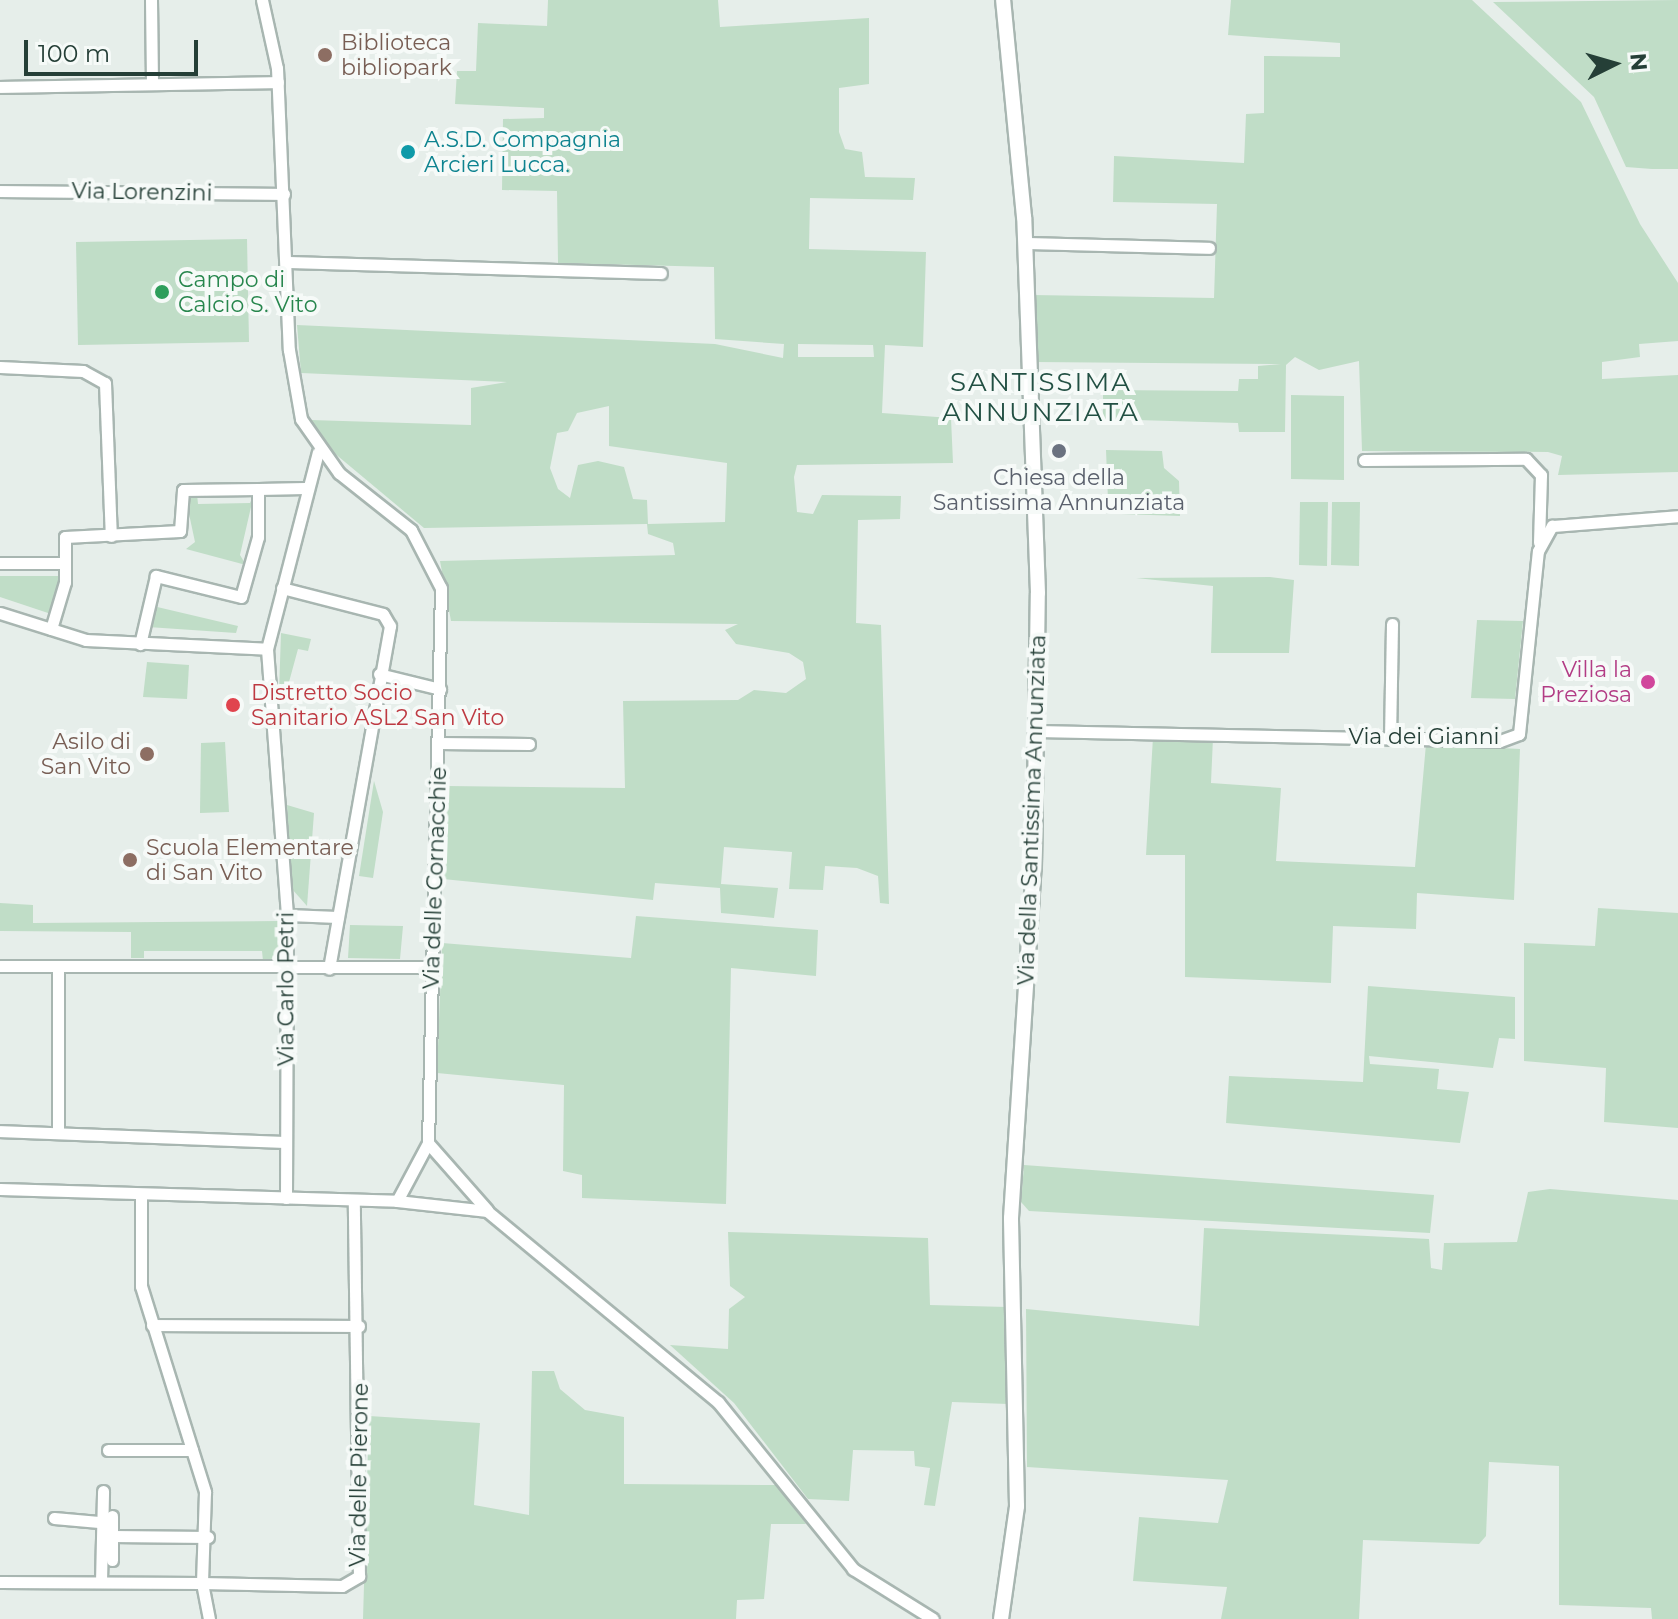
<!DOCTYPE html>
<html>
<head>
<meta charset="utf-8">
<style>
	body { margin:0 }
	#map { position:relative; width:1678px; height:1619px; overflow:hidden; background:#e6eeea; font-family:Montserrat,sans-serif }
	div>[style] { position:absolute }
	[style*='--x'] { left:calc(var(--x)*1px); top:calc(var(--y)*1px); width:calc(var(--w)*1px); rotate:calc(var(--a)*1deg) }
	.green>* { inset:0; background:#c0ddc7 }
	.roads { filter:drop-shadow(2px 0 #a8b6b1) drop-shadow(-2px 0 #a8b6b1) drop-shadow(0 2px #a8b6b1) drop-shadow(0 -2px #a8b6b1) }
	.minor>* { height:11px; margin:-5.5px; padding:0 5.5px; transform-origin:5.5px; border-radius:5.5px; background:#fff }
	.tertiary>* { height:14px; margin:-7px; padding:0 7px; transform-origin:7px; border-radius:7px; background:#fff }
	.dots>* { width:22px; height:22px; translate:-50% -50%; box-sizing:border-box; border:4px solid #f6faf8; border-radius:50% }
	span { translate:-50% -50%; white-space:nowrap; text-align:center; line-height:1.15; -webkit-text-stroke:8px #f6faf8; paint-order:stroke }
	.education-label { font-size:22px; color:#785e54 }
	.left { translate:0 -50%; text-align:left }
	.right { translate:-100% -50%; text-align:right }
	.culture-label { font-size:22px; color:#0d838f }
	.street-label { font-size:22px; color:#253f37 }
	.leisure-label { font-size:22px; color:#27864d }
	.worship-label { font-size:22px; color:#5b616d }
	.hotel-label { font-size:22px; color:#b23c85 }
	.health-label { font-size:22px; color:#be3a42 }
	.quarter-label { font-size:26px; color:#225043; letter-spacing:2px }
	.north { position:absolute; left:1574px; top:24px; width:80px; height:80px; -webkit-text-stroke:6px #f6faf8; paint-order:stroke; rotate:85deg; font-size:22px; font-weight:700; line-height:32px; text-align:center; color:#253f37 }
	.north::after { content:''; display:block; margin:auto; width:28px; height:36px; background:#253f37; clip-path:polygon(50% 0,100% 100%,50% 72%,0 100%) }
	.scale { position:absolute; left:24px; top:40px; width:174px; height:36px; box-sizing:border-box; border:4px solid #253f37; border-top:0; padding-left:10px; font-size:24px; line-height:28px; white-space:nowrap; color:#253f37; -webkit-text-stroke:6px #f6faf8; paint-order:stroke }
</style>
</head>
<body>
<div id="map">
	<div class="green">
		<i style="clip-path:polygon(evenodd,548px 0,718px 0,720px 27px,869px 18px,869px 84px,839px 88px,839px 132px,845px 149px,862px 152px,865px 177px,915px 178px,913px 200px,810px 198px,809px 249px,926px 252px,923px 347px,885px 345px,882px 413px,951px 418px,953px 463px,797px 465px,794px 477px,797px 512px,813px 514px,822px 495px,901px 496px,900px 519px,858px 520px,856px 623px,881px 625px,889px 904px,880px 903px,878px 876px,857px 868px,825px 866px,823px 890px,789px 889px,792px 852px,724px 847px,721px 884px,778px 888px,774px 918px,721px 913px,720px 888px,655px 883px,653px 900px,443px 879px,447px 786px,625px 788px,623px 701px,738px 700px,754px 690px,786px 693px,806px 679px,803px 662px,789px 653px,736px 644px,725px 630px,738px 624px,451px 621px,440px 561px,675px 555px,673px 543px,648px 534px,647px 524px,424px 528px,333px 452px,311px 420px,471px 425px,471px 388px,507px 382px,301px 373px,297px 325px,715px 344px,783px 358px,784px 344px,715px 339px,714px 267px,558px 263px,557px 191px,502px 190px,503px 119px,544px 118px,544px 108px,455px 104px,457px 71px,476px 71px,478px 23px,547px 26px,548px 0,798px 344px,873px 345px,874px 357px,798px 357px,798px 344px,548px 0,609px 406px,609px 446px,727px 463px,725px 522px,648px 524px,647px 500px,633px 499px,624px 467px,598px 461px,578px 465px,570px 498px,558px 489px,550px 468px,557px 433px,568px 431px,577px 413px,609px 406px)"></i>
		<i style="clip-path:polygon(1231px 0,1472px 0,1581px 102px,1640px 224px,1678px 283px,1678px 341px,1639px 344px,1640px 357px,1602px 362px,1602px 379px,1678px 375px,1678px 472px,1558px 475px,1562px 456px,1548px 452px,1362px 451px,1359px 361px,1319px 370px,1295px 357px,1286px 365px,1285px 432px,1239px 432px,1238px 423px,1103px 419px,1103px 390px,1238px 391px,1239px 379px,1258px 379px,1258px 366px,1281px 364px,1035px 362px,1033px 295px,1214px 298px,1217px 204px,1113px 202px,1114px 156px,1244px 163px,1246px 114px,1264px 113px,1264px 56px,1340px 57px,1340px 43px,1228px 35px)"></i>
		<i style="clip-path:polygon(1678px 0,1678px 169px,1652px 169px,1626px 167px,1594px 97px,1493px 2px)"></i>
		<i style="clip-path:polygon(247px 239px,249px 342px,78px 345px,76px 242px)"></i>
		<i style="clip-path:polygon(1291px 395px,1344px 396px,1344px 480px,1291px 479px)"></i>
		<i style="clip-path:polygon(1106px 450px,1162px 451px,1164px 468px,1179px 481px,1180px 516px,1121px 514px,1118px 502px,1108px 500px)"></i>
		<i style="clip-path:polygon(197px 494px,198px 504px,250px 503px,254px 494px,240px 555px,246px 565px,186px 549px,195px 542px,185px 495px)"></i>
		<i style="clip-path:polygon(1300px 502px,1328px 502px,1327px 566px,1299px 565px)"></i>
		<i style="clip-path:polygon(1332px 502px,1360px 502px,1359px 566px,1331px 565px)"></i>
		<i style="clip-path:polygon(0 576px,60px 576px,51px 614px,0 597px)"></i>
		<i style="clip-path:polygon(1270px 577px,1294px 580px,1289px 653px,1211px 653px,1213px 586px,1136px 578px)"></i>
		<i style="clip-path:polygon(153px 606px,238px 626px,236px 633px,148px 627px)"></i>
		<i style="clip-path:polygon(1477px 620px,1523px 621px,1515px 699px,1471px 698px)"></i>
		<i style="clip-path:polygon(281px 633px,311px 639px,308px 651px,298px 649px,286px 693px,279px 692px)"></i>
		<i style="clip-path:polygon(147px 662px,189px 665px,187px 699px,143px 697px)"></i>
		<i style="clip-path:polygon(1153px 737px,1213px 738px,1211px 783px,1281px 788px,1276px 861px,1415px 867px,1426px 744px,1520px 749px,1514px 900px,1417px 893px,1416px 929px,1333px 926px,1331px 983px,1185px 977px,1185px 855px,1146px 855px)"></i>
		<i style="clip-path:polygon(225px 742px,229px 812px,200px 813px,201px 743px)"></i>
		<i style="clip-path:polygon(374px 781px,383px 812px,373px 878px,359px 876px)"></i>
		<i style="clip-path:polygon(287px 805px,314px 813px,307px 906px,292px 889px)"></i>
		<i style="clip-path:polygon(0 903px,33px 905px,33px 923px,280px 921px,280px 947px,270px 961px,263px 961px,262px 951px,144px 951px,144px 958px,131px 958px,131px 932px,0 931px)"></i>
		<i style="clip-path:polygon(1598px 908px,1678px 913px,1678px 1128px,1604px 1122px,1606px 1068px,1524px 1061px,1524px 943px,1595px 946px)"></i>
		<i style="clip-path:polygon(636px 916px,818px 930px,816px 976px,731px 968px,726px 1204px,582px 1198px,582px 1175px,563px 1171px,564px 1085px,437px 1073px,442px 943px,631px 958px)"></i>
		<i style="clip-path:polygon(350px 925px,403px 926px,400px 959px,348px 958px)"></i>
		<i style="clip-path:polygon(1368px 986px,1515px 997px,1515px 1039px,1499px 1038px,1493px 1068px,1369px 1056px,1370px 1064px,1439px 1069px,1437px 1089px,1469px 1092px,1460px 1143px,1226px 1123px,1229px 1076px,1363px 1082px)"></i>
		<i style="clip-path:polygon(1024px 1165px,1434px 1195px,1430px 1233px,1029px 1211px,1021px 1202px)"></i>
		<i style="clip-path:polygon(1550px 1189px,1678px 1200px,1678px 1619px,1652px 1619px,1651px 1608px,1559px 1605px,1559px 1466px,1489px 1462px,1486px 1536px,1479px 1544px,1363px 1540px,1359px 1619px,1221px 1619px,1227px 1587px,1133px 1581px,1139px 1517px,1218px 1523px,1228px 1480px,1027px 1467px,1026px 1309px,1199px 1326px,1204px 1228px,1429px 1239px,1431px 1268px,1442px 1270px,1444px 1243px,1517px 1242px,1528px 1192px)"></i>
		<i style="clip-path:polygon(728px 1232px,928px 1238px,930px 1305px,1007px 1307px,1008px 1404px,952px 1402px,935px 1506px,924px 1505px,930px 1468px,915px 1466px,914px 1451px,853px 1450px,849px 1501px,808px 1499px,734px 1403px,670px 1345px,728px 1349px,729px 1309px,745px 1297px,730px 1286px)"></i>
		<i style="clip-path:polygon(532px 1371px,554px 1371px,560px 1389px,585px 1410px,624px 1417px,624px 1484px,780px 1485px,806px 1524px,771px 1524px,764px 1599px,737px 1600px,736px 1619px,363px 1619px,369px 1416px,480px 1423px,474px 1505px,529px 1515px)"></i>
	</div>
	<div class="roads">
		<div class="minor">
			<i style="--x:151;--y:0;--w:84;--a:89.3"></i>
			<i style="--x:262;--y:0;--w:70;--a:77.6"></i>
			<i style="--x:277;--y:68;--w:282;--a:87.6"></i>
			<i style="--x:289;--y:350;--w:70;--a:80.1"></i>
			<i style="--x:301;--y:419;--w:66;--a:54.9"></i>
			<i style="--x:339;--y:473;--w:92;--a:38.4"></i>
			<i style="--x:411;--y:530;--w:65;--a:62.7"></i>
			<i style="--x:441;--y:588;--w:555;--a:91.34"></i>
			<i style="--x:0;--y:87;--w:278;--a:-1"></i>
			<i style="--x:0;--y:191;--w:284;--a:0.6"></i>
			<i style="--x:1024;--y:243;--w:185;--a:1.5"></i>
			<i style="--x:286;--y:262;--w:375;--a:1.7"></i>
			<i style="--x:0;--y:367;--w:83;--a:2.8"></i>
			<i style="--x:83;--y:371;--w:25;--a:29"></i>
			<i style="--x:105;--y:383;--w:153;--a:87.8"></i>
			<i style="--x:1364;--y:460;--w:162;--a:-0.4"></i>
			<i style="--x:1526;--y:459;--w:22;--a:47"></i>
			<i style="--x:1541;--y:475;--w:67;--a:91.7"></i>
			<i style="--x:258;--y:489;--w:47;--a:-1.2"></i>
			<i style="--x:0;--y:563;--w:65;--a:0"></i>
			<i style="--x:282;--y:588;--w:104;--a:14.4"></i>
			<i style="--x:383;--y:614;--w:14;--a:60"></i>
			<i style="--x:390;--y:626;--w:348;--a:100.1"></i>
			<i style="--x:0;--y:613;--w:90;--a:17.4"></i>
			<i style="--x:86;--y:640;--w:181;--a:2.8"></i>
			<i style="--x:51;--y:629;--w:49;--a:-73.4"></i>
			<i style="--x:65;--y:582;--w:45;--a:-90"></i>
			<i style="--x:65;--y:537;--w:115;--a:-3"></i>
			<i style="--x:180;--y:531;--w:41;--a:-85.8"></i>
			<i style="--x:183;--y:490;--w:75;--a:-0.8"></i>
			<i style="--x:258;--y:489;--w:48;--a:90"></i>
			<i style="--x:258;--y:537;--w:62;--a:105.8"></i>
			<i style="--x:241;--y:597;--w:88;--a:-166.1"></i>
			<i style="--x:156;--y:576;--w:70;--a:103.2"></i>
			<i style="--x:379;--y:674;--w:63;--a:13.8"></i>
			<i style="--x:1037;--y:731;--w:463;--a:1.2"></i>
			<i style="--x:1500;--y:741;--w:20;--a:-20"></i>
			<i style="--x:1519;--y:734;--w:184;--a:-84.1"></i>
			<i style="--x:1538;--y:551;--w:29;--a:-61"></i>
			<i style="--x:1552;--y:526;--w:126;--a:-4.5"></i>
			<i style="--x:1390;--y:739;--w:115;--a:-89"></i>
			<i style="--x:439;--y:743;--w:90;--a:0.6"></i>
			<i style="--x:287;--y:915;--w:51;--a:2.2"></i>
			<i style="--x:0;--y:966;--w:433;--a:0.1"></i>
			<i style="--x:58;--y:967;--w:165;--a:90"></i>
			<i style="--x:0;--y:1131;--w:286;--a:2.2"></i>
			<i style="--x:0;--y:1189;--w:397;--a:1.7"></i>
			<i style="--x:397;--y:1201;--w:91;--a:6.3"></i>
			<i style="--x:487;--y:1211;--w:300;--a:39.6"></i>
			<i style="--x:718;--y:1402;--w:215;--a:51"></i>
			<i style="--x:853;--y:1569;--w:94;--a:32"></i>
			<i style="--x:141;--y:1195;--w:91;--a:90"></i>
			<i style="--x:141;--y:1286;--w:216;--a:72.7"></i>
			<i style="--x:205;--y:1492;--w:91;--a:91.9"></i>
			<i style="--x:202;--y:1583;--w:140;--a:1.2"></i>
			<i style="--x:342;--y:1586;--w:20;--a:-30"></i>
			<i style="--x:359;--y:1576;--w:376;--a:-90.8"></i>
			<i style="--x:286;--y:1198;--w:283;--a:-89.8"></i>
			<i style="--x:287;--y:915;--w:267;--a:-94.3"></i>
			<i style="--x:267;--y:649;--w:203;--a:-75.5"></i>
			<i style="--x:397;--y:1201;--w:66;--a:-61.9"></i>
			<i style="--x:428;--y:1143;--w:89;--a:48.6"></i>
			<i style="--x:152;--y:1325;--w:207;--a:0.3"></i>
			<i style="--x:108;--y:1450;--w:84;--a:0"></i>
			<i style="--x:54;--y:1518;--w:45;--a:5.1"></i>
			<i style="--x:112;--y:1536;--w:96;--a:0.6"></i>
			<i style="--x:112;--y:1560;--w:44;--a:-90"></i>
			<i style="--x:0;--y:1582;--w:202;--a:0.3"></i>
			<i style="--x:202;--y:1583;--w:37;--a:79"></i>
			<i style="--x:101;--y:1582;--w:91;--a:-88.7"></i>
		</div>
		<div class="tertiary">
			<i style="--x:1001;--y:1619;--w:114;--a:-81.9"></i>
			<i style="--x:1017;--y:1506;--w:288;--a:-91.2"></i>
			<i style="--x:1011;--y:1218;--w:352;--a:-86.3"></i>
			<i style="--x:1034;--y:867;--w:274;--a:-89.2"></i>
			<i style="--x:1038;--y:593;--w:376;--a:-92.1"></i>
			<i style="--x:1024;--y:217;--w:218;--a:-95.5"></i>
		</div>
	</div>
	<div class="dots">
		<i style="left:325px;top:55px;background:#8d6e63"></i>
		<i style="left:408px;top:152px;background:#0f9aa8"></i>
		<i style="left:162px;top:292px;background:#2e9e5b"></i>
		<i style="left:1059px;top:451px;background:#6b7280"></i>
		<i style="left:1648px;top:682px;background:#d1479c"></i>
		<i style="left:233px;top:705px;background:#e0444e"></i>
		<i style="left:147px;top:754px;background:#8d6e63"></i>
		<i style="left:130px;top:860px;background:#8d6e63"></i>
	</div>
	<div class="education-label">
		<span class="left" style="left:341px;top:55px">Biblioteca<br>bibliopark</span>
		<span class="right" style="left:131px;top:754px">Asilo di<br>San Vito</span>
		<span class="left" style="left:146px;top:860px">Scuola Elementare<br>di San Vito</span>
	</div>
	<div class="culture-label">
		<span class="left" style="left:424px;top:152px">A.S.D. Compagnia<br>Arcieri Lucca.</span>
	</div>
	<div class="street-label">
		<span style="left:142px;top:192px;rotate:1deg">Via Lorenzini</span>
		<span style="left:1424px;top:737px">Via dei Gianni</span>
		<span style="left:1032px;top:810px;rotate:-88deg">Via della Santissima Annunziata</span>
		<span style="left:435px;top:878px;rotate:-88deg">Via delle Cornacchie</span>
		<span style="left:286px;top:989px;rotate:-90deg">Via Carlo Petri</span>
		<span style="left:359px;top:1475px;rotate:-89deg">Via delle Pierone</span>
	</div>
	<div class="leisure-label">
		<span class="left" style="left:178px;top:292px">Campo di<br>Calcio S. Vito</span>
	</div>
	<div class="worship-label">
		<span style="left:1059px;top:490px">Chiesa della<br>Santissima Annunziata</span>
	</div>
	<div class="hotel-label">
		<span class="right" style="left:1632px;top:682px">Villa la<br>Preziosa</span>
	</div>
	<div class="health-label">
		<span class="left" style="left:251px;top:705px">Distretto Socio<br>Sanitario ASL2 San Vito</span>
	</div>
	<div class="quarter-label">
		<span style="left:1041px;top:398px">SANTISSIMA<br>ANNUNZIATA</span>
	</div>
	<div class="north">N</div>
	<div class="scale">100 m</div>
</div>
</body>
</html>
